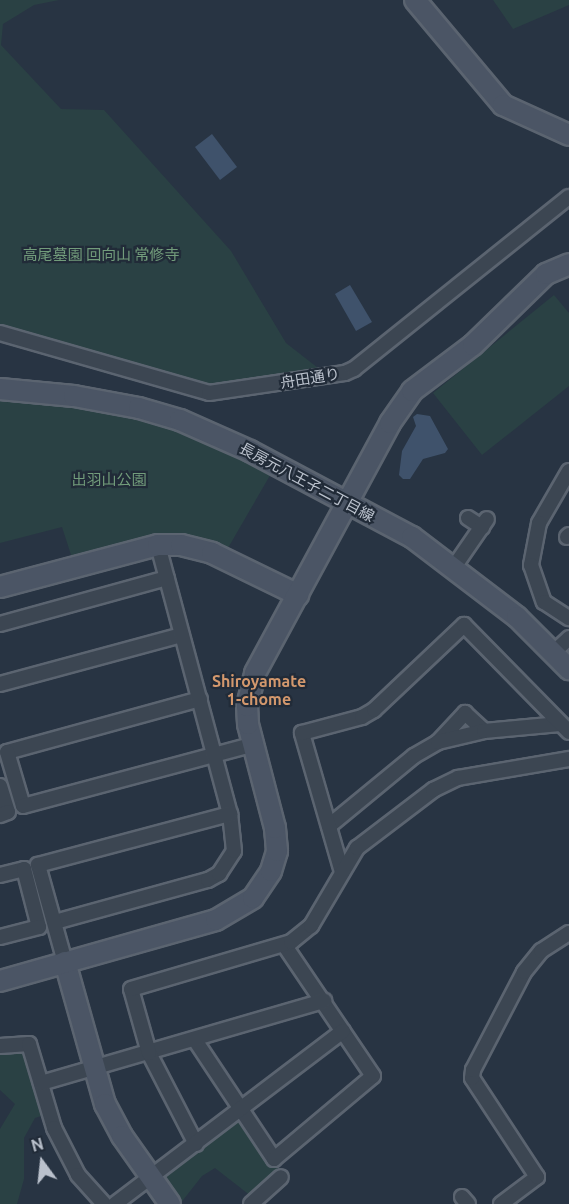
<!DOCTYPE html>
<html>
<head>
<meta charset="utf-8">
<style>
	body { margin:0 }
	#map { position:relative; width:569px; height:1204px; overflow:hidden; background:#283443; font-family:Ubuntu,"Noto Sans JP",sans-serif }
	div>[style] { position:absolute }
	[style*='--x'] { left:calc(var(--x)*1px); top:calc(var(--y)*1px); width:calc(var(--w)*1px); rotate:calc(var(--a)*1deg) }
	.green>* { inset:0; background:#2a4144 }
	.water>* { inset:0; background:#3f526b }
	.roads { filter:drop-shadow(2px 0 #5b6470) drop-shadow(-2px 0 #5b6470) drop-shadow(0 2px #5b6470) drop-shadow(0 -2px #5b6470) }
	.street>* { height:14px; margin:-7px; padding:0 7px; transform-origin:7px; border-radius:7px; background:#3c4652 }
	.secondary>* { height:20px; margin:-10px; padding:0 10px; transform-origin:10px; border-radius:10px; background:#4b5565 }
	span { translate:-50% -50%; white-space:nowrap; text-align:center; line-height:1.15; -webkit-text-stroke:4.5px #212b38; paint-order:stroke }
	.park-label { font-size:15px; color:#729c7b }
	.street-label { font-size:15px; color:#bac1cc }
	.neighbourhood-label { font-size:16px; color:#d3986d; font-weight:700 }
	.north { position:absolute; left:12px; top:1132px; width:60px; height:60px; -webkit-text-stroke:4px #212b38; paint-order:stroke; rotate:345deg; font-size:16px; font-weight:700; line-height:24px; text-align:center; color:#bac1cc }
	.north::after { content:''; display:block; margin:auto; width:21px; height:27px; background:#bac1cc; clip-path:polygon(50% 0,100% 100%,50% 72%,0 100%) }
</style>
</head>
<body>
<div id="map">
	<div class="green">
		<i style="clip-path:polygon(0 0,59px 0,34px 5px,3px 24px,1px 45px,61px 109px,104px 110px,231px 251px,286px 343px,327px 375px,209px 393px,0 333px)"></i>
		<i style="clip-path:polygon(493px 0,569px 0,569px 5px,513px 29px)"></i>
		<i style="clip-path:polygon(554px 295px,569px 313px,569px 386px,482px 455px,433px 393px)"></i>
		<i style="clip-path:polygon(0 400px,104px 411px,143px 420px,188px 433px,272px 472px,228px 548px,213px 541px,174px 534px,72px 558px,62px 527px,0 543px)"></i>
		<i style="clip-path:polygon(29px 1044px,50px 1113px,35px 1118px,24px 1138px,24px 1179px,17px 1204px,0 1204px,0 1129px,15px 1104px,0 1090px,0 1046px)"></i>
		<i style="clip-path:polygon(239px 1111px,274px 1159px,281px 1177px,256px 1200px,215px 1168px,202px 1176px,180px 1204px,157px 1174px)"></i>
	</div>
	<div class="water">
		<i style="clip-path:polygon(212px 134px,237px 167px,220px 180px,195px 147px)"></i>
		<i style="clip-path:polygon(350px 285px,372px 322px,356px 331px,335px 294px)"></i>
		<i style="clip-path:polygon(417px 414px,430px 416px,448px 449px,445px 453px,423px 459px,410px 479px,403px 479px,399px 475px,402px 451px,416px 426px,413px 417px)"></i>
	</div>
	<div class="roads">
		<div class="street">
			<i style="--x:0;--y:333;--w:217;--a:16"></i>
			<i style="--x:209;--y:393;--w:137;--a:-8.4"></i>
			<i style="--x:345;--y:373;--w:10;--a:-24"></i>
			<i style="--x:354;--y:369;--w:275;--a:-38.7"></i>
			<i style="--x:569;--y:471;--w:60;--a:120"></i>
			<i style="--x:539;--y:523;--w:43;--a:100.8"></i>
			<i style="--x:531;--y:565;--w:39;--a:71"></i>
			<i style="--x:544;--y:602;--w:30;--a:33"></i>
			<i style="--x:468;--y:518;--w:17;--a:33"></i>
			<i style="--x:567;--y:537;--w:3;--a:-45"></i>
			<i style="--x:454;--y:567;--w:58;--a:-55.5"></i>
			<i style="--x:0;--y:624;--w:173;--a:-15.4"></i>
			<i style="--x:553;--y:653;--w:22;--a:-43"></i>
			<i style="--x:0;--y:684;--w:188;--a:-15.1"></i>
			<i style="--x:200;--y:699;--w:200;--a:164.6"></i>
			<i style="--x:7;--y:752;--w:56;--a:73.5"></i>
			<i style="--x:23;--y:806;--w:239;--a:-15"></i>
			<i style="--x:438;--y:742;--w:40;--a:-47"></i>
			<i style="--x:465;--y:713;--w:26;--a:43"></i>
			<i style="--x:0;--y:786;--w:27;--a:73"></i>
			<i style="--x:8;--y:812;--w:9;--a:159"></i>
			<i style="--x:329;--y:826;--w:110;--a:-39.5"></i>
			<i style="--x:414;--y:756;--w:28;--a:-30"></i>
			<i style="--x:438;--y:742;--w:47;--a:-13.4"></i>
			<i style="--x:484;--y:731;--w:76;--a:-5.3"></i>
			<i style="--x:342;--y:872;--w:145;--a:-106.1"></i>
			<i style="--x:302;--y:733;--w:62;--a:-14.9"></i>
			<i style="--x:362;--y:717;--w:14;--a:-30"></i>
			<i style="--x:374;--y:710;--w:124;--a:-43.4"></i>
			<i style="--x:464;--y:625;--w:150;--a:45.5"></i>
			<i style="--x:0;--y:875;--w:25;--a:-14"></i>
			<i style="--x:24;--y:869;--w:60;--a:75.5"></i>
			<i style="--x:39;--y:927;--w:40;--a:165.6"></i>
			<i style="--x:55;--y:922;--w:159;--a:-15.4"></i>
			<i style="--x:208;--y:880;--w:13;--a:-29"></i>
			<i style="--x:219;--y:874;--w:27;--a:-57"></i>
			<i style="--x:234;--y:851;--w:37;--a:-96"></i>
			<i style="--x:230;--y:814;--w:278;--a:-105"></i>
			<i style="--x:65;--y:962;--w:101;--a:-105.6"></i>
			<i style="--x:38;--y:865;--w:199;--a:-14.9"></i>
			<i style="--x:195;--y:1040;--w:143;--a:56.4"></i>
			<i style="--x:274;--y:1159;--w:129;--a:-40"></i>
			<i style="--x:373;--y:1076;--w:157;--a:-124.1"></i>
			<i style="--x:0;--y:1046;--w:29;--a:-4"></i>
			<i style="--x:29;--y:1044;--w:88;--a:73.4"></i>
			<i style="--x:54;--y:1128;--w:53;--a:62.9"></i>
			<i style="--x:78;--y:1175;--w:39;--a:48"></i>
			<i style="--x:41;--y:1083;--w:295;--a:-16.2"></i>
			<i style="--x:196;--y:1144;--w:102;--a:-117.3"></i>
			<i style="--x:149;--y:1053;--w:66;--a:-105.7"></i>
			<i style="--x:131;--y:989;--w:167;--a:-16.4"></i>
			<i style="--x:291;--y:942;--w:26;--a:-39"></i>
			<i style="--x:311;--y:926;--w:91;--a:-59.5"></i>
			<i style="--x:357;--y:848;--w:96;--a:-37.3"></i>
			<i style="--x:433;--y:790;--w:28;--a:-26"></i>
			<i style="--x:458;--y:778;--w:113;--a:-9.7"></i>
			<i style="--x:462;--y:1197;--w:9;--a:49"></i>
			<i style="--x:115;--y:1204;--w:286;--a:-37.2"></i>
			<i style="--x:251;--y:1204;--w:40;--a:-42"></i>
			<i style="--x:501;--y:1204;--w:45;--a:-36.9"></i>
			<i style="--x:537;--y:1177;--w:118;--a:-123.3"></i>
			<i style="--x:472;--y:1078;--w:8;--a:-83"></i>
			<i style="--x:473;--y:1070;--w:110;--a:-62.5"></i>
			<i style="--x:524;--y:972;--w:27;--a:-51"></i>
			<i style="--x:541;--y:951;--w:33;--a:-33"></i>
		</div>
		<div class="secondary">
			<i style="--x:415;--y:0;--w:137;--a:50"></i>
			<i style="--x:503;--y:105;--w:72;--a:24.4"></i>
			<i style="--x:0;--y:389;--w:74;--a:5.4"></i>
			<i style="--x:74;--y:396;--w:66;--a:10.5"></i>
			<i style="--x:139;--y:408;--w:43;--a:16.3"></i>
			<i style="--x:180;--y:420;--w:77;--a:23.9"></i>
			<i style="--x:250;--y:451;--w:183;--a:28"></i>
			<i style="--x:412;--y:537;--w:132;--a:37.3"></i>
			<i style="--x:517;--y:617;--w:74;--a:45"></i>
			<i style="--x:0;--y:587;--w:163;--a:-14.9"></i>
			<i style="--x:158;--y:545;--w:23;--a:0"></i>
			<i style="--x:181;--y:545;--w:32;--a:14"></i>
			<i style="--x:212;--y:553;--w:96;--a:26"></i>
			<i style="--x:65;--y:962;--w:148;--a:74.3"></i>
			<i style="--x:105;--y:1104;--w:36;--a:62"></i>
			<i style="--x:122;--y:1136;--w:83;--a:54.8"></i>
			<i style="--x:0;--y:981;--w:224;--a:-15.8"></i>
			<i style="--x:216;--y:920;--w:43;--a:-30.7"></i>
			<i style="--x:253;--y:898;--w:32;--a:-56"></i>
			<i style="--x:271;--y:871;--w:21;--a:-73"></i>
			<i style="--x:277;--y:851;--w:23;--a:-95"></i>
			<i style="--x:275;--y:828;--w:107;--a:-104.6"></i>
			<i style="--x:248;--y:724;--w:18;--a:-93"></i>
			<i style="--x:247;--y:706;--w:34;--a:-76"></i>
			<i style="--x:255;--y:673;--w:284;--a:-61.6"></i>
			<i style="--x:390;--y:423;--w:39;--a:-55"></i>
			<i style="--x:412;--y:391;--w:76;--a:-37"></i>
			<i style="--x:473;--y:345;--w:102;--a:-44.2"></i>
			<i style="--x:546;--y:274;--w:25;--a:-23"></i>
		</div>
	</div>
	<div class="park-label">
		<span style="left:101px;top:255px">高尾墓園 回向山 常修寺</span>
		<span style="left:109px;top:480px">出羽山公園</span>
	</div>
	<div class="street-label">
		<span style="left:310px;top:378px;rotate:-9deg">舟田通り</span>
		<span style="left:307px;top:482px;rotate:28deg">長房元八王子二丁目線</span>
	</div>
	<div class="neighbourhood-label">
		<span style="left:259px;top:690px">Shiroyamate<br>1-chome</span>
	</div>
	<div class="north">N</div>
</div>
</body>
</html>
